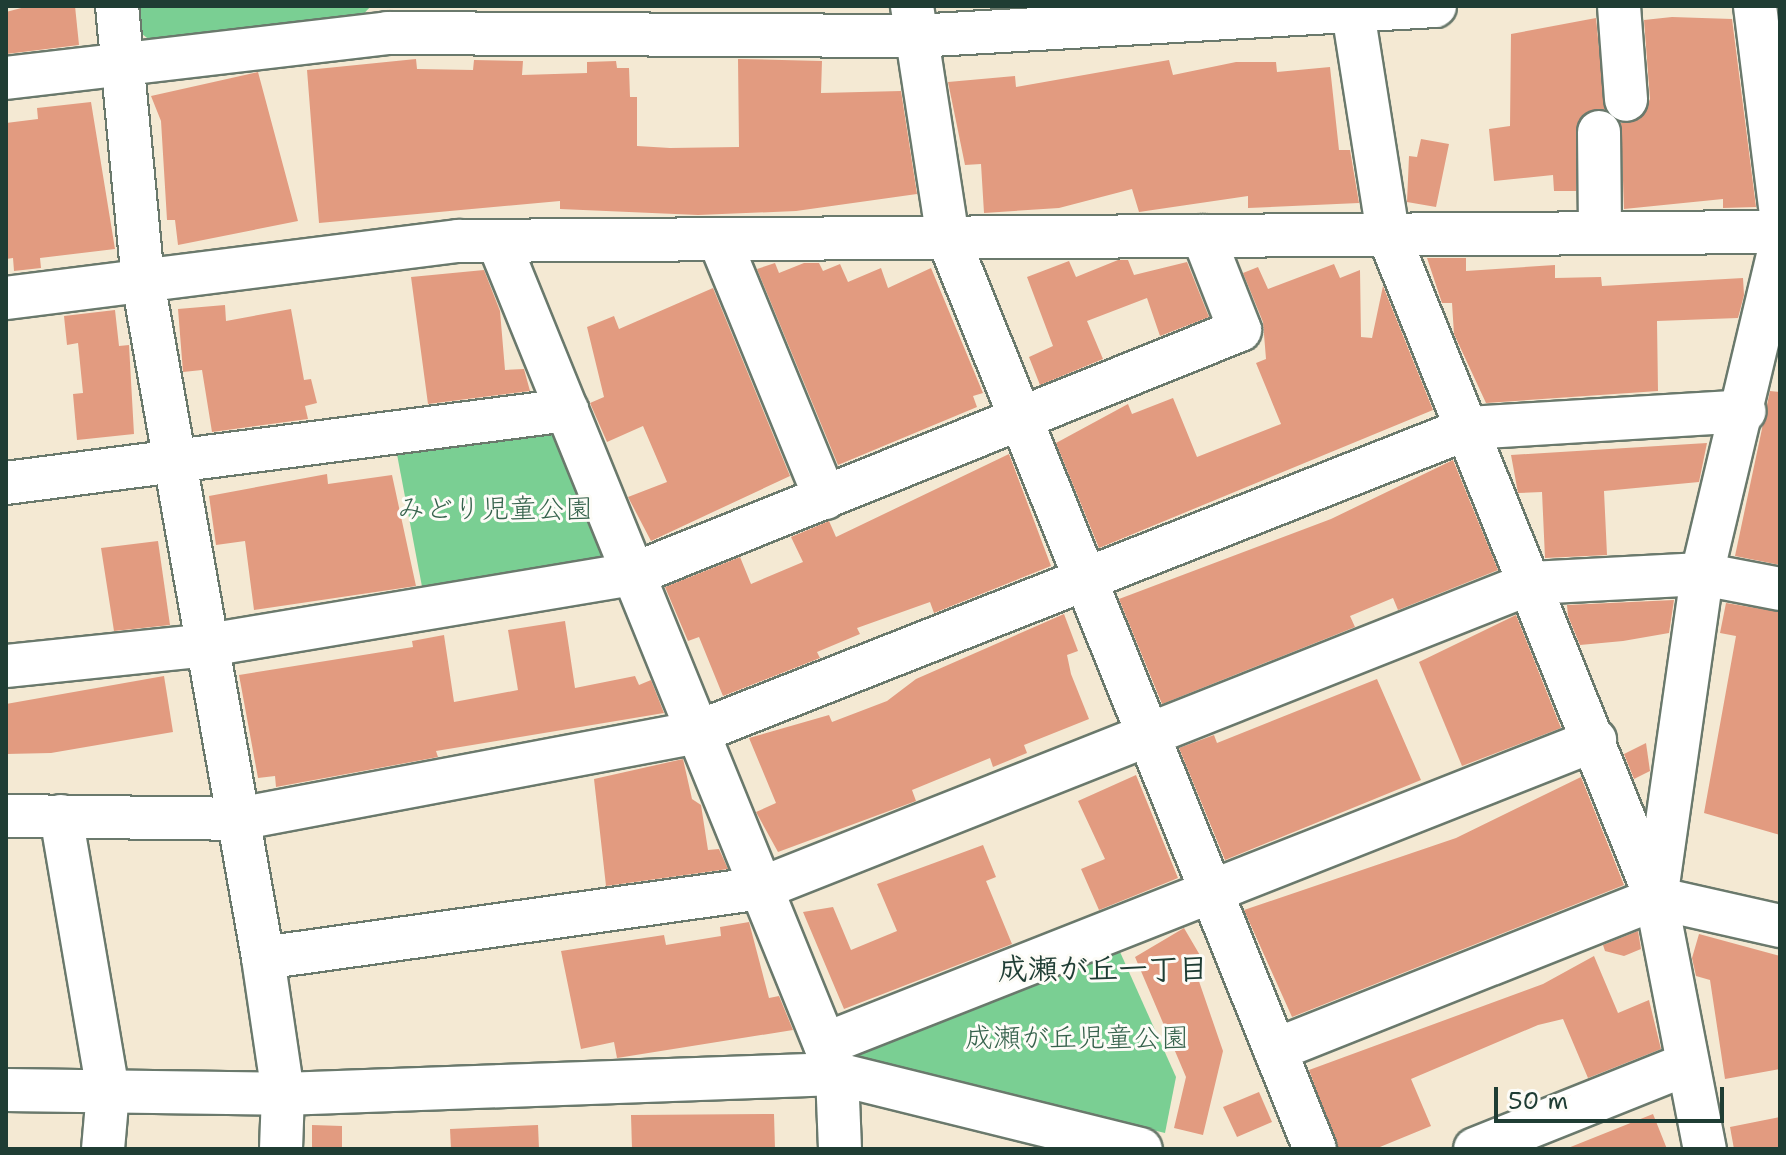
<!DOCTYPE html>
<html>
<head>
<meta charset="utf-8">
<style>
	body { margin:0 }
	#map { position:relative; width:1786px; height:1155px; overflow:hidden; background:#f4e9d3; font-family:"Shantell Sans","Klee One",sans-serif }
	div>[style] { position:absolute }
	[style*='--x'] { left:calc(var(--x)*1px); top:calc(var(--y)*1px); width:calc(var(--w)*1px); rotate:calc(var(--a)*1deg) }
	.green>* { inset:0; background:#7acf93 }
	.building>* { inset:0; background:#e29b80 }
	.roads { filter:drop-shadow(2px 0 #6a796c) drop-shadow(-2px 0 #6a796c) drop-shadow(0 2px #6a796c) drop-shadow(0 -2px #6a796c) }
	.minor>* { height:42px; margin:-21px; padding:0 21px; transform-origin:21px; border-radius:21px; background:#fff }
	span { translate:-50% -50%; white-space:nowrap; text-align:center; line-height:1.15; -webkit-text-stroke:6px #fdfcf7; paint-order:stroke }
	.park-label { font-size:28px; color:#36624c }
	.neighbourhood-label { font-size:30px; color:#1f3d34; font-weight:700 }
	.frame { position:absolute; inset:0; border:8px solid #1f3d34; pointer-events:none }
	.scale { position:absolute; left:1494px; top:1087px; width:230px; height:36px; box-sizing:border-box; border:4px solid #1f3d34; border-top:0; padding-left:10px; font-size:24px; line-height:28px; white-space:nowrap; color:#1f3d34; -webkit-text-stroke:6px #fdfcf7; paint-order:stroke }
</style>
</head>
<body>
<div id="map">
	<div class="green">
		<i style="clip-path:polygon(135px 6px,370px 6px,370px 7px,359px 19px,156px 45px,137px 30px)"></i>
		<i style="clip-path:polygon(544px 427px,566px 438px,610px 545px,598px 566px,423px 592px,396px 449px)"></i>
		<i style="clip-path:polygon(1116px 943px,1176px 1077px,1165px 1133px,856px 1059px,855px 1046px)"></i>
	</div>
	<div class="building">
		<i style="clip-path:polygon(29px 6px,75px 6px,79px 45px,6px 54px,6px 12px)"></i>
		<i style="clip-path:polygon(1672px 17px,1732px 19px,1756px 207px,1723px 208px,1723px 199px,1624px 209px,1621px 123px,1640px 119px,1650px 99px,1644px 20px)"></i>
		<i style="clip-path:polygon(1596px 18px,1605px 109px,1578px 121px,1576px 191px,1554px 191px,1553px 175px,1494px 181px,1489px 129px,1510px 126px,1511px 34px)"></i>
		<i style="clip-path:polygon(416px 59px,417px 69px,473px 70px,474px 60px,523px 61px,522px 75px,587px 73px,587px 62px,616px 61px,617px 68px,629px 68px,630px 97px,637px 97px,637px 146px,670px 148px,739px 147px,738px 59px,822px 61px,821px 93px,901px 91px,917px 194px,796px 211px,698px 215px,560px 209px,560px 201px,319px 223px,307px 70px)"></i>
		<i style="clip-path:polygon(1169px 60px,1173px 75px,1236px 62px,1276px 62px,1277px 72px,1330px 67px,1339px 150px,1350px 150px,1359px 203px,1248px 208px,1248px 196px,1139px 212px,1132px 189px,1059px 208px,984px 213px,981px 164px,965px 165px,948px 82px,1015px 76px,1016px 87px)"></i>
		<i style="clip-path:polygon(258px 72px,298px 221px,178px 245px,175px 220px,167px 220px,161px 121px,151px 96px)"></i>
		<i style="clip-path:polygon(91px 102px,115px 249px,40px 258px,41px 268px,14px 271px,13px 258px,6px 259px,6px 123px,38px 119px,37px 108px)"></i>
		<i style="clip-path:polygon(1421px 139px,1449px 144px,1436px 207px,1407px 202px,1409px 156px,1417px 157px)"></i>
		<i style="clip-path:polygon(1427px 258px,1466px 258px,1466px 271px,1555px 265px,1555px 278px,1601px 277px,1602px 286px,1743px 278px,1744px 295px,1738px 318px,1657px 321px,1658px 391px,1486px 403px,1454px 334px,1452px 303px,1442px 303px)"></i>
		<i style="clip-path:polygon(1118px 260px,1128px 260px,1134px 275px,1187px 262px,1209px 317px,1160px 336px,1147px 298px,1087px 321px,1103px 359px,1040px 385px,1029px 357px,1053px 346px,1027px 277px,1069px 261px,1076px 277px)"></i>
		<i style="clip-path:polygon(775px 263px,779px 273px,804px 263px,819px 263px,823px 271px,840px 264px,848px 282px,881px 268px,888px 288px,931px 268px,983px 393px,973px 396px,977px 407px,838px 465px,757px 269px)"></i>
		<i style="clip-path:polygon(1334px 264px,1340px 278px,1360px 270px,1361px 337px,1372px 338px,1383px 286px,1433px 410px,1099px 548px,1056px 443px,1128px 404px,1132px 414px,1173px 398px,1197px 457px,1281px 424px,1256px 363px,1266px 359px,1263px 322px,1243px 273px,1258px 267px,1268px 289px)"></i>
		<i style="clip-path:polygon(484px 270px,500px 311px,505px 370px,524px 369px,530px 391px,428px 404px,411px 277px)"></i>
		<i style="clip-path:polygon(713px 288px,790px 476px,651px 541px,628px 497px,667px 482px,643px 426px,607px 442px,590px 403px,604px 397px,587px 327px,614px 316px,619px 329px)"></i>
		<i style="clip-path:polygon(225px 305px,226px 321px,291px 309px,304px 380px,311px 379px,317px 403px,305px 406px,308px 419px,212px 432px,202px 370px,183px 372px,178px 309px)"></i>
		<i style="clip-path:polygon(115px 310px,119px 346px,129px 345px,134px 434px,77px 440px,73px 394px,83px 393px,78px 343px,67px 345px,64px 316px)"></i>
		<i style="clip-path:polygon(1770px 391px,1780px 392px,1780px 565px,1735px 556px)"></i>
		<i style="clip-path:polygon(1707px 443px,1699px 482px,1604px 491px,1607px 555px,1545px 558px,1542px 492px,1518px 493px,1511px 455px)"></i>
		<i style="clip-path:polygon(1009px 454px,1051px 566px,934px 613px,930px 602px,857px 628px,860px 634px,817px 652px,820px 658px,723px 696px,699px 637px,688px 641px,665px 587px,740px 557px,751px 584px,803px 562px,791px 537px,829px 521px,836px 537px)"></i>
		<i style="clip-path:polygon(1453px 460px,1498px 570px,1398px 610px,1393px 598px,1350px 616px,1355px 627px,1162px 704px,1119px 599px,1331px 519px)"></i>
		<i style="clip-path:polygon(327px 474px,328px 484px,392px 475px,416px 586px,254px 610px,245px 541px,216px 545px,209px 496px)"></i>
		<i style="clip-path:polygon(158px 541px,170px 625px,114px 631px,101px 548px)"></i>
		<i style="clip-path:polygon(1674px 600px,1669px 633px,1623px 641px,1580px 645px,1568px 616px,1567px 605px)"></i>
		<i style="clip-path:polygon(1726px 603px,1780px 612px,1780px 835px,1704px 813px,1736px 636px,1720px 633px)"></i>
		<i style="clip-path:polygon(1064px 614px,1078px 651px,1067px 655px,1071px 674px,1089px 719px,1024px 745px,1027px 753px,993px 767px,990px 758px,912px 790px,916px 801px,778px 852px,756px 812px,776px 803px,749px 738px,829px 715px,832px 722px,887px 701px,916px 679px)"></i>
		<i style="clip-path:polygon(1516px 615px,1561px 728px,1462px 766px,1419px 662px)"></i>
		<i style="clip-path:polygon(565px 621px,575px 688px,635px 676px,639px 685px,651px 680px,664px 713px,436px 751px,438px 757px,276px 787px,275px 776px,258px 778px,239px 675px,413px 647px,412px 641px,444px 635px,454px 702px,518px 690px,508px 630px)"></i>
		<i style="clip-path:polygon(164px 676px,173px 732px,51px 753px,6px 754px,6px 704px)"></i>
		<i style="clip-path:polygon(1377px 679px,1421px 780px,1225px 860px,1179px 748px,1214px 735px,1217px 743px)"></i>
		<i style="clip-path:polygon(1646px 743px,1650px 771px,1634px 779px,1624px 754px)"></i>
		<i style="clip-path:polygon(683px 759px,692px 799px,701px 805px,708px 850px,719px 849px,728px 869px,606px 886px,594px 779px)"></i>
		<i style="clip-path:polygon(1136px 775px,1178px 878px,1099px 910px,1081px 869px,1105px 859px,1078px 801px)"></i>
		<i style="clip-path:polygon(1581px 777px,1624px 885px,1292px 1017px,1244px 910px,1456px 838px)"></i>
		<i style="clip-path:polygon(983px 845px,996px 877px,986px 881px,1012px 944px,844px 1009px,803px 912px,833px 907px,851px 950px,897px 931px,877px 884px)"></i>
		<i style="clip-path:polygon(749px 922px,769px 998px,779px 996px,793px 1030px,617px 1058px,614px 1042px,581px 1049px,561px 951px,664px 935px,666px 945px,721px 936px,720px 927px)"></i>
		<i style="clip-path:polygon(1184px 928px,1201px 957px,1192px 961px,1223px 1051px,1203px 1135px,1174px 1128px,1186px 1077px,1135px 957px)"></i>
		<i style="clip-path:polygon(1638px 931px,1641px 949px,1624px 956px,1605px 951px,1603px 945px)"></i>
		<i style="clip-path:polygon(1699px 934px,1780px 956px,1780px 1069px,1725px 1079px,1710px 980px,1696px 976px,1692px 958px)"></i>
		<i style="clip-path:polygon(1594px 956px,1618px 1013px,1649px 1000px,1661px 1049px,1588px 1078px,1563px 1019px,1538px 1025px,1411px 1079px,1431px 1126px,1375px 1149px,1338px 1149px,1309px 1070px,1543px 984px)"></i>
		<i style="clip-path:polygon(1259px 1092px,1272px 1122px,1237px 1137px,1223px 1107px)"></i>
		<i style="clip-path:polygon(774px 1114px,775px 1149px,632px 1149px,631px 1115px)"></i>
		<i style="clip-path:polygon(1653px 1114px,1667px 1149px,1568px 1149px,1568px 1148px)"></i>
		<i style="clip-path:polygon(1780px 1117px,1780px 1149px,1734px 1149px,1730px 1127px)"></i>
		<i style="clip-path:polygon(312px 1125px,342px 1126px,342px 1149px,312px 1149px)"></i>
		<i style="clip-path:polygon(538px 1125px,539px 1149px,451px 1149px,450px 1129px)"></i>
	</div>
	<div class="roads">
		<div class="minor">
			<i style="--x:117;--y:6;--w:277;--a:84.6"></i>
			<i style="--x:143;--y:282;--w:687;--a:79.93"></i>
			<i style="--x:263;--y:958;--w:137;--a:81.6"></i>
			<i style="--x:283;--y:1094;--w:55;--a:92.1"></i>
			<i style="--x:912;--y:6;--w:235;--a:81.2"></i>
			<i style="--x:948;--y:238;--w:982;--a:68.06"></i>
			<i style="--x:1352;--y:6;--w:231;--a:81"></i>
			<i style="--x:1388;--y:234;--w:716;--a:68.02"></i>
			<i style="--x:1656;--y:898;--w:256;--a:79"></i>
			<i style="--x:1619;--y:6;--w:94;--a:85.7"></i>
			<i style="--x:1755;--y:6;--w:204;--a:82.9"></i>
			<i style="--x:6;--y:78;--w:384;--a:-6.7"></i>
			<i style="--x:387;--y:33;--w:528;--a:0.33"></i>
			<i style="--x:915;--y:36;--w:521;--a:-3.3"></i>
			<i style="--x:1599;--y:132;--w:101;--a:89.4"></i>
			<i style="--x:719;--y:239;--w:280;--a:67.7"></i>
			<i style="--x:498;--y:241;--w:899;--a:67.86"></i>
			<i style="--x:837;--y:1074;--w:75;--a:87.7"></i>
			<i style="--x:6;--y:298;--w:456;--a:-7.2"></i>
			<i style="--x:458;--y:241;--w:1322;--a:-0.39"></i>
			<i style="--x:6;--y:483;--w:566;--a:-7.41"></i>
			<i style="--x:6;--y:666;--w:203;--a:-5.9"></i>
			<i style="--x:208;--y:645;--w:432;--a:-9.5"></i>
			<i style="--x:634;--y:574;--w:653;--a:-21.93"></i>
			<i style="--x:1240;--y:330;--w:101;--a:-111.5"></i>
			<i style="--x:6;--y:816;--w:232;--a:0.7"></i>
			<i style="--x:238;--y:819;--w:468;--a:-10.7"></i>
			<i style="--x:698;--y:732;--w:829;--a:-21.52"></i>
			<i style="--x:1469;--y:428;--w:276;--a:-3.5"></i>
			<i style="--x:61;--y:816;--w:280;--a:80.3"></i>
			<i style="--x:108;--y:1092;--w:57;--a:95"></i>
			<i style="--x:1657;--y:892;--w:321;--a:-81.9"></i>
			<i style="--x:1702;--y:574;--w:337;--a:-76.6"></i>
			<i style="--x:263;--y:958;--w:504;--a:-7.99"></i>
			<i style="--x:762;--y:888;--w:827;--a:-21.63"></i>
			<i style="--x:1531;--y:583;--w:171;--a:-3"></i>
			<i style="--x:1702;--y:574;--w:79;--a:10.9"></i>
			<i style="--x:825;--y:1044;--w:828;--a:-21.54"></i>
			<i style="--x:1275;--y:1050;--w:410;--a:-21.7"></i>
			<i style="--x:1656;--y:898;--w:127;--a:12.7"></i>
			<i style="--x:6;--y:1090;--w:277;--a:0.8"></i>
			<i style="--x:283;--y:1094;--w:554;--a:-2.07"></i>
			<i style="--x:837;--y:1074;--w:313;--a:13.9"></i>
			<i style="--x:1475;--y:1149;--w:228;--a:-21.8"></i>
		</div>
	</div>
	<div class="park-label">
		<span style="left:495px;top:508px">みどり児童公園</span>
		<span style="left:1077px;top:1037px">成瀬が丘児童公園</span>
	</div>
	<div class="neighbourhood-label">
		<span style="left:1103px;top:969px">成瀬が丘一丁目</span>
	</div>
	<div class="frame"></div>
	<div class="scale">50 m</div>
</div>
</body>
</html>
